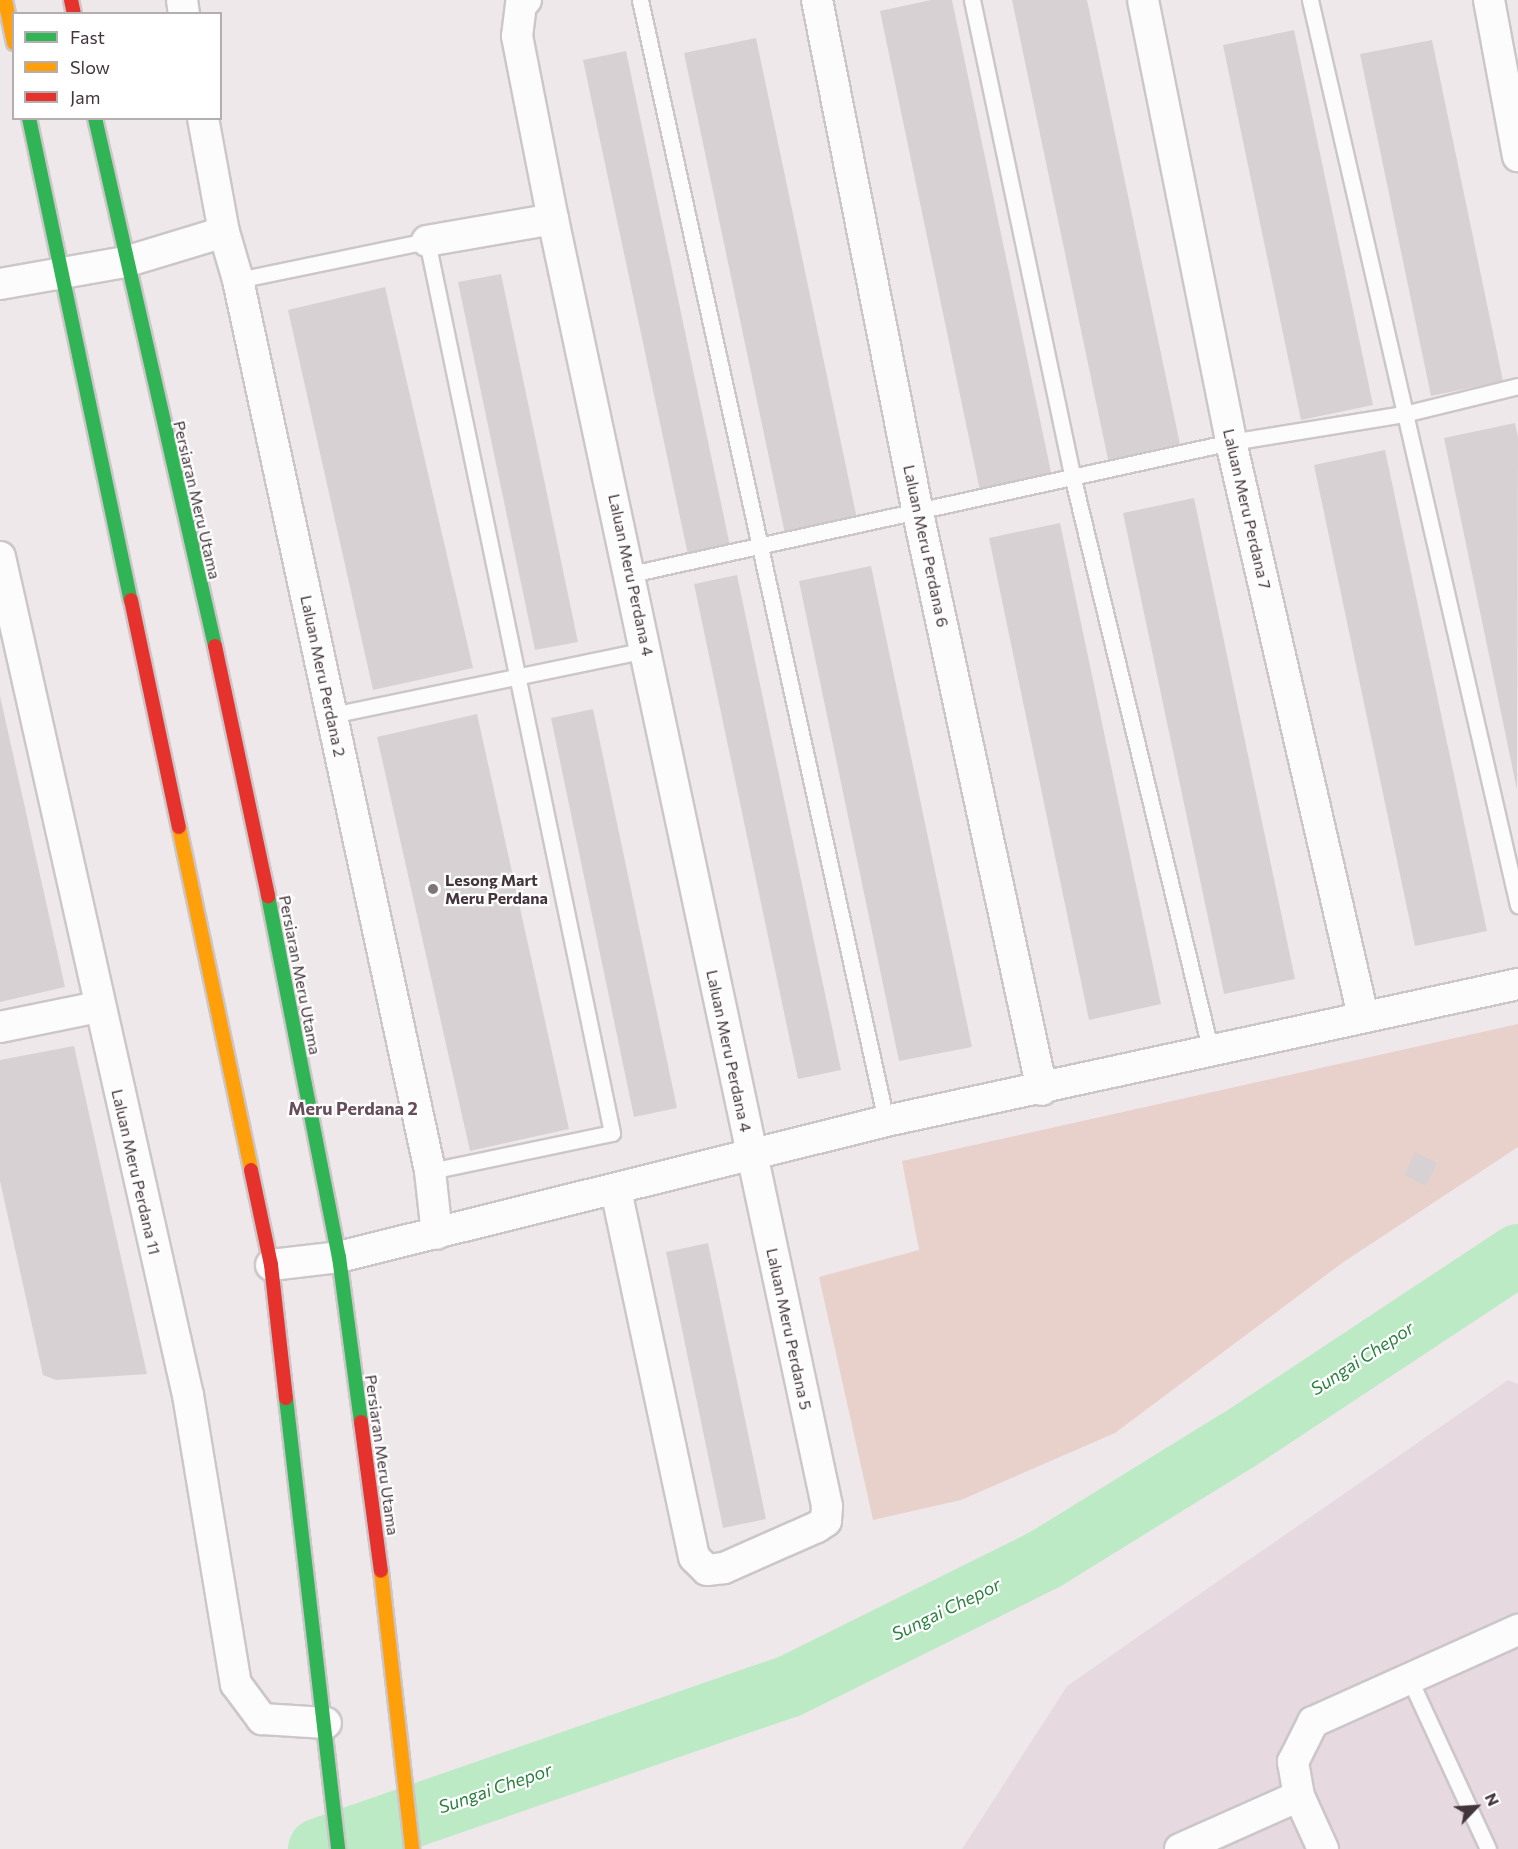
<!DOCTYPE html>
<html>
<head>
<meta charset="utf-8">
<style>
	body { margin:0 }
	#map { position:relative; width:1518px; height:1849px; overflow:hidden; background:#eee8eb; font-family:Commissioner,sans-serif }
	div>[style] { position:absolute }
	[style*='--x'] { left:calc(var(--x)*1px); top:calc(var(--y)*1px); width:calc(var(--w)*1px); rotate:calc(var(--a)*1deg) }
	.residential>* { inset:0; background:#e6dae0 }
	.green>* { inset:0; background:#e8d1cb }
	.river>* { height:62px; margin:-31px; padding:0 31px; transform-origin:31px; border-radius:31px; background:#bbeac5 }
	.building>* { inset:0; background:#d8d1d4 }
	.roads { filter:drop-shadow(2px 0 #ccc6c9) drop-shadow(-2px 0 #ccc6c9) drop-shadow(0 2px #ccc6c9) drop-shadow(0 -2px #ccc6c9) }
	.lane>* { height:15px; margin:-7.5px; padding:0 7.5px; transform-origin:7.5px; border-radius:7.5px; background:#fcfcfc }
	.street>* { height:30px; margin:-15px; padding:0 15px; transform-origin:15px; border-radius:15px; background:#fcfcfc }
	.fast>* { height:14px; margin:-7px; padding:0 7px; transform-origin:7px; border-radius:7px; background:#30b455 }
	.slow>* { height:14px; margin:-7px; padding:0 7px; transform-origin:7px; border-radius:7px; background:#ff9f0a }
	.jam>* { height:14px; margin:-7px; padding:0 7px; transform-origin:7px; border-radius:7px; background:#e5322d }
	.dots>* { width:16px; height:16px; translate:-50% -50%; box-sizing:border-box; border:3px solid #fff; border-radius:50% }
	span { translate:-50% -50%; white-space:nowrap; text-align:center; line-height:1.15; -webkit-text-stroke:4.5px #fff; paint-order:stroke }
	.street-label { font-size:16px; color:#44353d }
	.poi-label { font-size:16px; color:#44353d; font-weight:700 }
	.left { translate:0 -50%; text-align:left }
	.neighbourhood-label { font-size:18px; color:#664d5b; font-weight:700 }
	.water-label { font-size:18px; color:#2d8242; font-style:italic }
	.legend { position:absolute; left:12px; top:12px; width:210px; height:108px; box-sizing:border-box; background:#fff; border:2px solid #b4aeb1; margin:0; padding:8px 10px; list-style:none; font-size:18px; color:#44353d }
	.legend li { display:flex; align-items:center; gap:12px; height:30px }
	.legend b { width:30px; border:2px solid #b4aeb1 }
	.north { position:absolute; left:1446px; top:1777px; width:60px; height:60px; -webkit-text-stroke:4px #fff; paint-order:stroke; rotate:65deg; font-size:16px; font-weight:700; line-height:24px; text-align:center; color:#44353d }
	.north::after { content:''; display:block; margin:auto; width:21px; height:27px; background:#44353d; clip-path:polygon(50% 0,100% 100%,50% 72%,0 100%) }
</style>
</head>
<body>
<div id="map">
	<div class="residential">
		<i style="clip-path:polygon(1508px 1380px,1518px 1384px,1518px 1849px,962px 1849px,1067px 1686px)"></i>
	</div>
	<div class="green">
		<i style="clip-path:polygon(1518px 1024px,1518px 1147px,1342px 1263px,1115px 1433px,961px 1500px,873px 1520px,819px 1277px,919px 1250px,902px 1161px)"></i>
	</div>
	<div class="river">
		<i style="--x:319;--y:1849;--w:496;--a:-19.1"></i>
		<i style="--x:788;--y:1687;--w:286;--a:-26.4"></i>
		<i style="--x:1044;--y:1560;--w:227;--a:-31.7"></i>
		<i style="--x:1237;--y:1441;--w:337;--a:-33.5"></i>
	</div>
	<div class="building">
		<i style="clip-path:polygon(931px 0,952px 0,1052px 477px,980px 491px,880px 11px)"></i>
		<i style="clip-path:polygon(1012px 0,1087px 0,1181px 449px,1109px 464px)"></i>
		<i style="clip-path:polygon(1294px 30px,1373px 405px,1301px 420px,1223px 45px)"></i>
		<i style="clip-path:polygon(756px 38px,857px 519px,785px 534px,684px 53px)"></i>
		<i style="clip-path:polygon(1432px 40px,1503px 381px,1431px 396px,1360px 54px)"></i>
		<i style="clip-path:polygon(626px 51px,730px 546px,688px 555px,583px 60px)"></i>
		<i style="clip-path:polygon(501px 274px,578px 642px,535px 650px,458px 282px)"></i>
		<i style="clip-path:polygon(385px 287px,473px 668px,373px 690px,288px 310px)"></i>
		<i style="clip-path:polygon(1515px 423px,1518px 437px,1517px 790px,1444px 438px)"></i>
		<i style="clip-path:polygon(1385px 450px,1487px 931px,1415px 946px,1314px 465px)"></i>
		<i style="clip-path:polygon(1194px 498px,1295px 979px,1224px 994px,1123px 513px)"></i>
		<i style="clip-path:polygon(1060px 523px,1161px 1004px,1089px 1020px,989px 538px)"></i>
		<i style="clip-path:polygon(871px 566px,972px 1047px,899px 1061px,799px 581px)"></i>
		<i style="clip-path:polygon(737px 575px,841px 1070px,798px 1079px,694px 584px)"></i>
		<i style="clip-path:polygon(0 696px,65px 987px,0 1002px)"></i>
		<i style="clip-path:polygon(593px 709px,677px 1108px,634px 1117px,551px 718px)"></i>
		<i style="clip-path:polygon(477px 714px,569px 1129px,470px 1151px,377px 737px)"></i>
		<i style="clip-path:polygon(74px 1046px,109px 1204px,147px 1374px,56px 1380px,43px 1375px,0 1181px,0 1060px)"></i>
		<i style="clip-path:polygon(1415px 1152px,1437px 1163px,1426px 1186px,1404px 1175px)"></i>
		<i style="clip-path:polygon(708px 1243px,766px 1519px,723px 1528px,666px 1252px)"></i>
	</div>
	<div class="roads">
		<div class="lane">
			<i style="--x:640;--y:0;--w:1148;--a:77.62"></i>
			<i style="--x:972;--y:0;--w:490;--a:78.1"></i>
			<i style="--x:1073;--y:479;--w:589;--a:76.46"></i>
			<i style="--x:1310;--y:0;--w:929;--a:77.06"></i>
			<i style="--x:238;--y:280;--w:193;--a:-11.7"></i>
			<i style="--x:427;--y:241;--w:911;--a:78.28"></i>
			<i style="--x:612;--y:1133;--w:186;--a:168.2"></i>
			<i style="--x:631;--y:574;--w:614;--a:-12.41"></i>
			<i style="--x:1231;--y:442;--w:175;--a:-9.2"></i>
			<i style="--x:1404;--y:414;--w:117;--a:-13.8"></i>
			<i style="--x:332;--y:715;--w:321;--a:-11.7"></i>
			<i style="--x:1410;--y:1680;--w:186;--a:65.2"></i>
		</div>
		<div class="street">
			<i style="--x:182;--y:0;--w:14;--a:82"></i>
			<i style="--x:526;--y:0;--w:6;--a:141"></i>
			<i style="--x:521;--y:4;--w:32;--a:97"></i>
			<i style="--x:517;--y:36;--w:187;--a:78.9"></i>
			<i style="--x:553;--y:219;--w:1316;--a:77.98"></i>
			<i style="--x:827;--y:1506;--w:15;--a:94"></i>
			<i style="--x:826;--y:1521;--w:11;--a:146"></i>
			<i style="--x:817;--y:1527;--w:102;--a:156.2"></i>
			<i style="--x:724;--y:1568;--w:17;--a:173"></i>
			<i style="--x:707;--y:1570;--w:18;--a:-135"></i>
			<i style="--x:694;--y:1557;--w:376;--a:-102"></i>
			<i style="--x:817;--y:0;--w:523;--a:78.86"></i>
			<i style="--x:918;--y:513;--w:590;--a:77.87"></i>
			<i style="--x:1143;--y:0;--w:451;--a:78.7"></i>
			<i style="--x:1231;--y:442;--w:589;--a:77.05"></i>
			<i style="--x:1489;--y:0;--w:159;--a:79.5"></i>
			<i style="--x:203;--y:118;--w:116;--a:79.6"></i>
			<i style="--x:224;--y:232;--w:50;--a:73.7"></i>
			<i style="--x:238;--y:280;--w:911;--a:77.84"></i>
			<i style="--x:430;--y:1171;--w:63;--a:83.7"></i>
			<i style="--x:427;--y:241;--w:128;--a:-9.9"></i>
			<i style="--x:0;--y:284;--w:127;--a:-10"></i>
			<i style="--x:125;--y:262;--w:103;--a:-16.9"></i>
			<i style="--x:0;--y:557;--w:859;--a:77.36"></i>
			<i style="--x:188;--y:1395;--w:293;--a:80.6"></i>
			<i style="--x:236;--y:1684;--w:44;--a:53.4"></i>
			<i style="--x:262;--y:1719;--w:64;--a:3.6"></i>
			<i style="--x:0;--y:1027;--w:100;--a:-11.5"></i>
			<i style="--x:271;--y:1265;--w:68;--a:-6.7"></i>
			<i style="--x:339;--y:1257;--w:564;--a:-13.96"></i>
			<i style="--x:886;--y:1121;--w:647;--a:-12.23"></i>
			<i style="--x:1180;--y:1849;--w:130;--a:-24"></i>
			<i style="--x:1323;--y:1849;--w:58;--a:-114.4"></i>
			<i style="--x:1299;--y:1796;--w:35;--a:-100"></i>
			<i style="--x:1293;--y:1762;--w:45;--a:-63.4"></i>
			<i style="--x:1313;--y:1722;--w:225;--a:-24.2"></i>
		</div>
		<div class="fast">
			<i style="--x:29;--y:118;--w:493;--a:78.1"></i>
			<i style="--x:95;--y:118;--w:541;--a:77.2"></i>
			<i style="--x:268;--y:896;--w:368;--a:78.9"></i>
			<i style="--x:339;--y:1257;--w:166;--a:82.4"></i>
			<i style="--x:286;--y:1398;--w:454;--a:83.4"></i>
		</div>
		<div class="slow">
			<i style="--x:5;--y:0;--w:44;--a:78.2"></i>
			<i style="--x:179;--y:827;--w:350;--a:78.1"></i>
			<i style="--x:381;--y:1571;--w:280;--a:83.6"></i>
		</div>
		<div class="jam">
			<i style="--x:71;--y:0;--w:14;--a:78"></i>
			<i style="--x:131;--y:600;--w:232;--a:78.1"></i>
			<i style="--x:215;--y:646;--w:256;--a:78"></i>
			<i style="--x:251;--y:1170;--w:97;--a:78.1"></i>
			<i style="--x:271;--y:1265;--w:134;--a:83.6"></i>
			<i style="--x:361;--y:1422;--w:150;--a:82.4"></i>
		</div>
	</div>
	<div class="dots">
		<i style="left:433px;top:889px;background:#80747a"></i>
	</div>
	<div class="street-label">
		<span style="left:197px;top:500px;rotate:77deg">Persiaran Meru Utama</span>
		<span style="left:1247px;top:509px;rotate:77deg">Laluan Meru Perdana 7</span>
		<span style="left:926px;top:546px;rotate:78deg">Laluan Meru Perdana 6</span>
		<span style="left:631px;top:575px;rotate:78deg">Laluan Meru Perdana 4</span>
		<span style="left:323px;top:676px;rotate:78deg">Laluan Meru Perdana 2</span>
		<span style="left:300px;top:975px;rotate:79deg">Persiaran Meru Utama</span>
		<span style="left:729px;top:1051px;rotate:78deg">Laluan Meru Perdana 4</span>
		<span style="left:136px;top:1172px;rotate:77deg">Laluan Meru Perdana 11</span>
		<span style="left:789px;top:1329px;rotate:78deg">Laluan Meru Perdana 5</span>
		<span style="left:382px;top:1455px;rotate:82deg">Persiaran Meru Utama</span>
	</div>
	<div class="poi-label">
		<span class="left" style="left:445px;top:889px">Lesong Mart<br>Meru Perdana</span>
	</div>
	<div class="neighbourhood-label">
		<span style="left:353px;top:1108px">Meru Perdana 2</span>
	</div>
	<div class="water-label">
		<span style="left:1362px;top:1358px;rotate:-33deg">Sungai Chepor</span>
		<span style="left:946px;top:1609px;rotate:-26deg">Sungai Chepor</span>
		<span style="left:495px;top:1788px;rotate:-19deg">Sungai Chepor</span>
	</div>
	<ul class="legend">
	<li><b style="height:8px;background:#30b455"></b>Fast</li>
	<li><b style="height:8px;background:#ff9f0a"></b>Slow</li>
	<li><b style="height:8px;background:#e5322d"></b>Jam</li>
	</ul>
	<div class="north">N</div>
</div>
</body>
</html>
